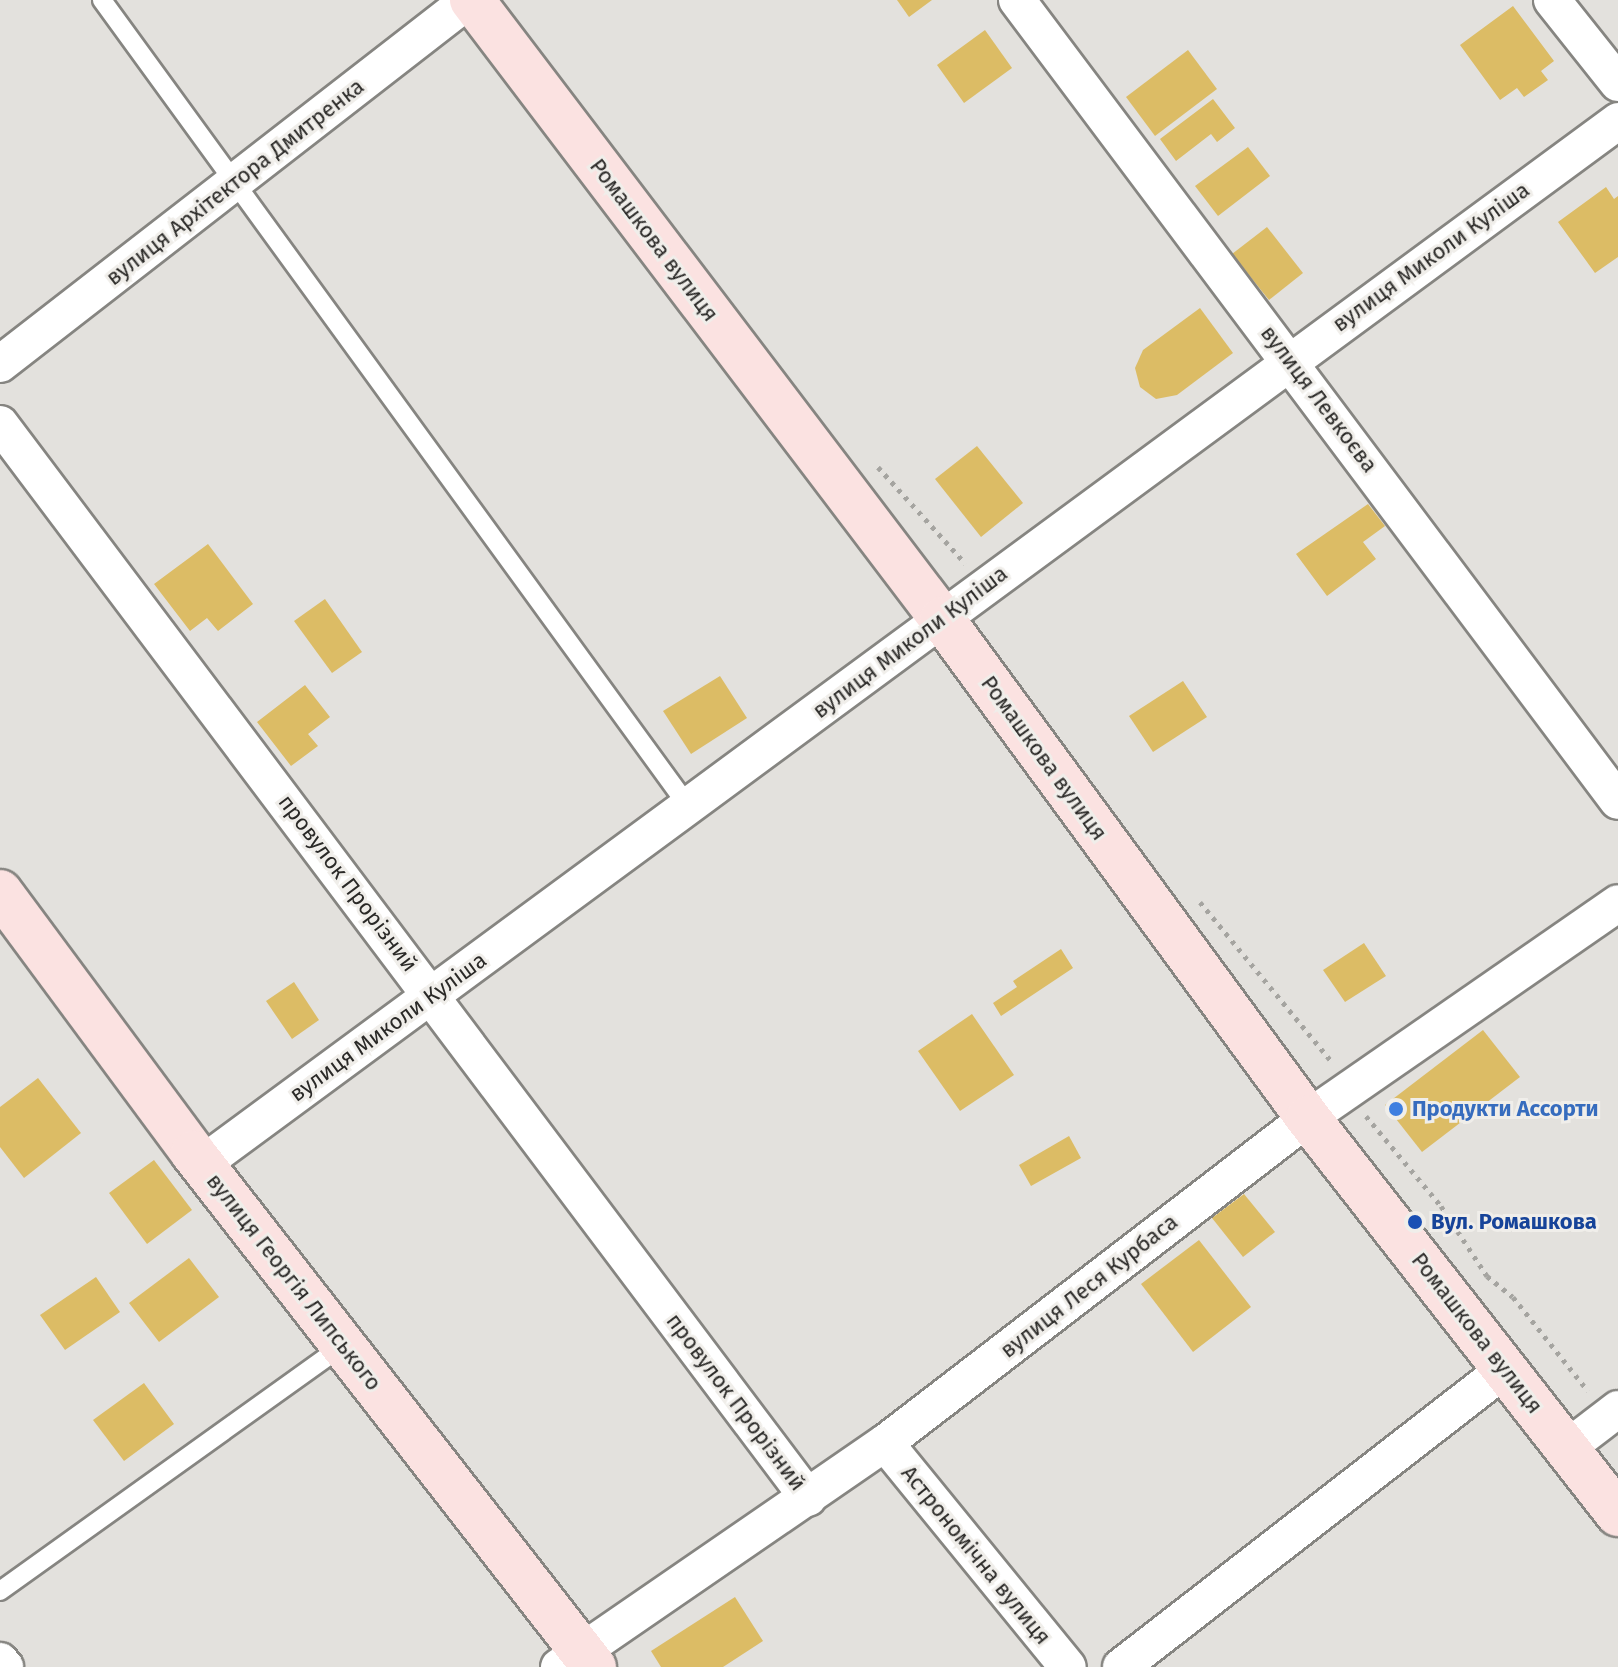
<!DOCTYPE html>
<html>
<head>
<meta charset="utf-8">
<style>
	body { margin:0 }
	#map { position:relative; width:1618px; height:1667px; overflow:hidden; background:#e3e1dd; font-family:"Fira Sans",sans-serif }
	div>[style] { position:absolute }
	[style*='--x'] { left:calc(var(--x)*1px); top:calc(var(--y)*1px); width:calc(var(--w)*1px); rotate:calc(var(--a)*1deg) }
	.building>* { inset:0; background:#dcbc65 }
	.path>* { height:5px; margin-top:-2.5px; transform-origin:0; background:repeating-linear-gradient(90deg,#a5a4a0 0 4px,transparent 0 10px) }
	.roads { filter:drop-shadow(2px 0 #868581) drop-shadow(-2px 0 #868581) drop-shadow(0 2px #868581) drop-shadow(0 -2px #868581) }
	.lane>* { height:18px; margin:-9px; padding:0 9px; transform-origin:9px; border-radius:9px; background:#fff }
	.street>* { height:36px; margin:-18px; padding:0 18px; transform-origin:18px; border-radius:18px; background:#fff }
	.secondary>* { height:44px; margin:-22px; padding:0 22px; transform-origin:22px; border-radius:22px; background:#fbe2e1 }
	.dots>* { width:22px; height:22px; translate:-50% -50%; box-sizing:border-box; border:4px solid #f0eeea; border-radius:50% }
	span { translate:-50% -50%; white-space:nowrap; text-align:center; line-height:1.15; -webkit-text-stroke:6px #f0eeea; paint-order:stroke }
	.street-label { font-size:22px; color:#2a2927 }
	.shop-label { font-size:22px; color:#366cbe; font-weight:700 }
	.left { translate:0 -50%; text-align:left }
	.transit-label { font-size:22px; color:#164399; font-weight:700 }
</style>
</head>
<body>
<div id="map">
	<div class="building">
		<i style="clip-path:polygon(897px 0,932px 0,909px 17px)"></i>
		<i style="clip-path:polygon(1513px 6px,1554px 61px,1541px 71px,1548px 80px,1524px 97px,1517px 88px,1500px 100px,1460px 45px)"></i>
		<i style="clip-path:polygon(985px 30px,1012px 68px,964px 103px,937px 65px)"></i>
		<i style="clip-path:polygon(1188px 50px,1217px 89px,1155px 136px,1126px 97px)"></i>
		<i style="clip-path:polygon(1213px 99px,1235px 128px,1217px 142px,1211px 134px,1176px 161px,1160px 139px)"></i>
		<i style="clip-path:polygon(1248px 147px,1270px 176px,1218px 216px,1195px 186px)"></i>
		<i style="clip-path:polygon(1606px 187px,1614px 199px,1618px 196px,1618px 257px,1595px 273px,1558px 222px)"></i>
		<i style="clip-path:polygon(1267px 227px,1303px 273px,1269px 300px,1232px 254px)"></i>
		<i style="clip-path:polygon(1200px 308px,1233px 353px,1177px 395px,1156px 399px,1140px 387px,1135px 368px,1143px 350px)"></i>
		<i style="clip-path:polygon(977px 446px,1023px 503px,981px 537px,935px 479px)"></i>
		<i style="clip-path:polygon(1368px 504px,1385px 526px,1363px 542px,1376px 559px,1327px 596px,1296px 554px)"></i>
		<i style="clip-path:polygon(208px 544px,253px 604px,218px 631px,207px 618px,190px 631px,154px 584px)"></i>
		<i style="clip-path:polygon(325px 599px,362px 652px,332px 673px,294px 621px)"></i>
		<i style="clip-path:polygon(720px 676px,747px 718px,691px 754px,663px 711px)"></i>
		<i style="clip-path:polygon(1183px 681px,1207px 717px,1153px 752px,1129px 716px)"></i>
		<i style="clip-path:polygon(305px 685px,330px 717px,308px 734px,318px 746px,291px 766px,257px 722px)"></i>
		<i style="clip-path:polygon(1364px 943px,1386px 976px,1345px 1002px,1323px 970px)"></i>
		<i style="clip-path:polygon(1061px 949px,1073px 968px,1001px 1016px,993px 1003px,1017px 987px,1013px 981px)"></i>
		<i style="clip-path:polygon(294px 982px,319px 1020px,292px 1039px,266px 1001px)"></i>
		<i style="clip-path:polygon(972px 1014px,1014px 1075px,960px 1111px,918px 1051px)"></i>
		<i style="clip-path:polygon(1483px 1030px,1520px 1077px,1422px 1152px,1385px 1105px)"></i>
		<i style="clip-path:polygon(38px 1078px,81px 1133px,24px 1178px,0 1147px,0 1107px)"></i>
		<i style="clip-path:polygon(1069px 1136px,1081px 1158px,1031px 1186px,1019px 1165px)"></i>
		<i style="clip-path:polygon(154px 1160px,192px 1210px,147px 1244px,109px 1193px)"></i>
		<i style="clip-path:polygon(1244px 1194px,1275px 1232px,1243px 1257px,1212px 1218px)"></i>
		<i style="clip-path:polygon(1199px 1240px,1251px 1307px,1193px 1352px,1141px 1284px)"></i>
		<i style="clip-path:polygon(189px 1258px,219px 1297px,159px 1342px,129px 1303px)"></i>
		<i style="clip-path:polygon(96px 1277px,120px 1312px,65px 1350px,40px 1315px)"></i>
		<i style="clip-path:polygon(144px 1383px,174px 1424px,124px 1461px,93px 1420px)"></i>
		<i style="clip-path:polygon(735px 1597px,763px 1641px,723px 1667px,661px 1667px,651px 1651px)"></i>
	</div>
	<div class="path">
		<i style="--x:878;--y:467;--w:130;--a:47.8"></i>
		<i style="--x:1200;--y:902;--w:206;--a:50.5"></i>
		<i style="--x:1366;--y:1116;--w:117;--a:50.2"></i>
		<i style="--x:1441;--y:1206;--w:84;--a:56.7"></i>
		<i style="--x:1487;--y:1276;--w:33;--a:39"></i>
		<i style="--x:1513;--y:1297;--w:120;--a:51.4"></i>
	</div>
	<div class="roads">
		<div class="lane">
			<i style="--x:102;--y:0;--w:997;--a:53.98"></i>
			<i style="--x:0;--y:1591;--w:422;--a:-35.6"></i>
		</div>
		<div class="street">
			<i style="--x:1017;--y:0;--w:1001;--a:53.12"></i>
			<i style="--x:1552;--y:0;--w:106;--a:51.5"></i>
			<i style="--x:0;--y:364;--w:594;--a:-37.82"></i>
			<i style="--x:0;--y:424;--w:1344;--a:53.04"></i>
			<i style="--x:202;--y:1164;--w:1759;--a:-36.37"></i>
			<i style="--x:885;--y:1443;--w:289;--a:50.8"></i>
			<i style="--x:1567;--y:1448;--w:64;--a:-37.4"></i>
			<i style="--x:0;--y:1661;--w:8;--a:50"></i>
			<i style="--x:559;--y:1667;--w:396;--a:-34.5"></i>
			<i style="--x:885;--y:1443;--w:533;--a:-37.54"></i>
			<i style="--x:1308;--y:1118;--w:377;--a:-34.7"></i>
			<i style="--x:1121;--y:1667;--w:486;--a:-37.8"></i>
		</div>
		<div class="secondary">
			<i style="--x:472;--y:0;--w:777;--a:52.79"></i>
			<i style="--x:942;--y:619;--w:619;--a:53.74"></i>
			<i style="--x:1308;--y:1118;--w:503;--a:51.95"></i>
			<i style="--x:0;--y:892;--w:325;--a:53.5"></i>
			<i style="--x:193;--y:1153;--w:652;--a:52.04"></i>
		</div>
	</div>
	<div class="dots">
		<i style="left:1396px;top:1109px;background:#3f7fe0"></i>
		<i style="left:1415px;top:1222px;background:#1a4fb4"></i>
	</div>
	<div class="street-label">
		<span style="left:235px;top:182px;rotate:-38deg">вулиця Архітектора Дмитренка</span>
		<span style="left:654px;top:240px;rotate:53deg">Ромашкова вулиця</span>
		<span style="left:1431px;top:257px;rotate:-36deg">вулиця Миколи Куліша</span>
		<span style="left:1319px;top:399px;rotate:53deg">вулиця Левкоєва</span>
		<span style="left:910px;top:642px;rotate:-37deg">вулиця Миколи Куліша</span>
		<span style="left:1044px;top:758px;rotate:54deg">Ромашкова вулиця</span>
		<span style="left:348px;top:883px;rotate:53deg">провулок Прорізний</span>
		<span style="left:388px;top:1027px;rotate:-36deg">вулиця Миколи Куліша</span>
		<span style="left:294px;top:1282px;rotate:52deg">вулиця Георгія Липського</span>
		<span style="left:1089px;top:1286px;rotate:-38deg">вулиця Леся Курбаса</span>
		<span style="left:1477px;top:1333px;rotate:52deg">Ромашкова вулиця</span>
		<span style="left:736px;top:1402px;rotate:53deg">провулок Прорізний</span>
		<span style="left:976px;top:1555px;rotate:51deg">Астрономічна вулиця</span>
	</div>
	<div class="shop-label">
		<span class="left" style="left:1412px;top:1109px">Продукти Ассорти</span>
	</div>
	<div class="transit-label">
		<span class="left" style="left:1431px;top:1222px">Вул. Ромашкова</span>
	</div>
</div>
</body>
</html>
